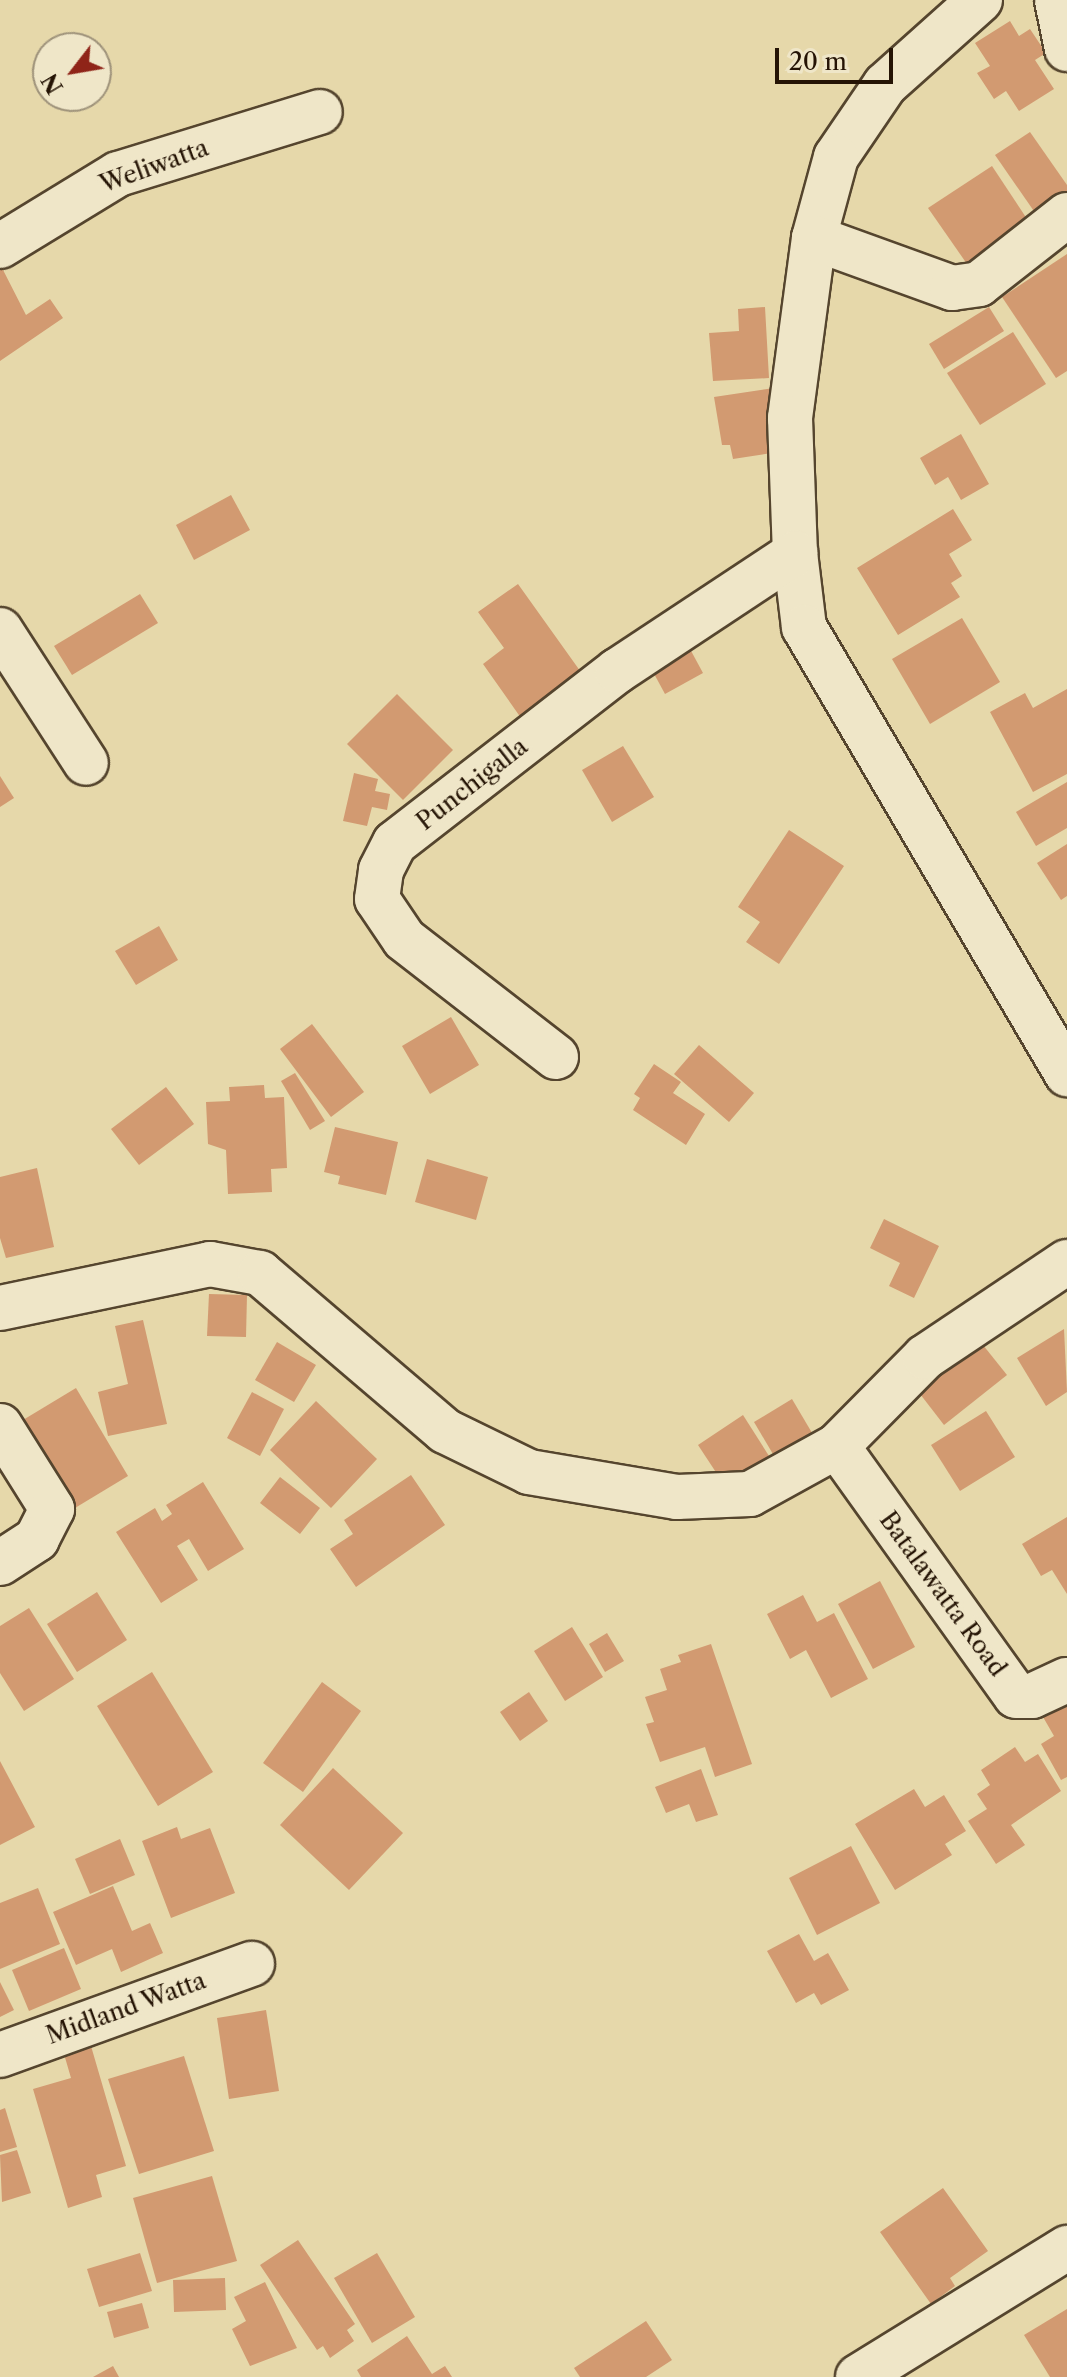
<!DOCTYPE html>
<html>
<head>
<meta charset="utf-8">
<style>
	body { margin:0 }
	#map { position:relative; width:1067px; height:2377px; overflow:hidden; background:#e6d8aa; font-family:"Libre Caslon Text",serif }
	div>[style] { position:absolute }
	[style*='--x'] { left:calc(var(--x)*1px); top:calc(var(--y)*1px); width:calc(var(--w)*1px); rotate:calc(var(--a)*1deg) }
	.building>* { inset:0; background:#d29a71 }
	.roads { filter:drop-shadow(2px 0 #55452e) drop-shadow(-2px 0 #55452e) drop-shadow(0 2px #55452e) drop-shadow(0 -2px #55452e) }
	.street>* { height:44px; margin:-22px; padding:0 22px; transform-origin:22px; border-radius:22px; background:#efe6c8 }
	span { translate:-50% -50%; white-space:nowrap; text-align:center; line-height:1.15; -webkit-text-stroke:7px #efe6c8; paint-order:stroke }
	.street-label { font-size:24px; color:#251405 }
	.north { position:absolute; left:32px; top:32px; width:80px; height:80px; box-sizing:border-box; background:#efe6c8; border:2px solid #9e927a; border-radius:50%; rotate:239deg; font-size:22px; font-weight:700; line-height:32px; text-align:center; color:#251405 }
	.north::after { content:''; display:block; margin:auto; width:28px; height:36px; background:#8f2418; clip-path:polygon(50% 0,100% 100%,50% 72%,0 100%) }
	.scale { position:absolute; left:775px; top:48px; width:118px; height:36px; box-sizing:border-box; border:4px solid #251405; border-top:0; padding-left:10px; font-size:24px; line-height:28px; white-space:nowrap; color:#251405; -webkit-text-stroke:6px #efe6c8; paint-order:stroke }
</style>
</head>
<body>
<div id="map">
	<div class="building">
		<i style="clip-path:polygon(1010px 21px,1019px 36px,1030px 29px,1046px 53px,1035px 60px,1054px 89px,1019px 111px,1006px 91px,994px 99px,977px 73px,990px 66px,975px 43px)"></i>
		<i style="clip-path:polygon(1030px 132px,1067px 185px,1067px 196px,1038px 217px,995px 155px)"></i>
		<i style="clip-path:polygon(992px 166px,1029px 222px,967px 264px,928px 208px)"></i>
		<i style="clip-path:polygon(1067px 254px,1067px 371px,1056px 378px,1002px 297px)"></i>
		<i style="clip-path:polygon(0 264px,26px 315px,50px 299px,63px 318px,0 361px)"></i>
		<i style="clip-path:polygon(765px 307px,769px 378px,713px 381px,709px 333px,739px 331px,738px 309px)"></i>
		<i style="clip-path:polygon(989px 307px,1004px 331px,944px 369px,929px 344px)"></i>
		<i style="clip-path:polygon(1013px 332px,1046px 384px,980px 425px,947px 373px)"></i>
		<i style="clip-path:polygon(774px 388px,778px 452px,733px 459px,730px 445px,722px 445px,714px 397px)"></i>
		<i style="clip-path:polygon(961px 434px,989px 484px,961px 500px,948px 477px,935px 485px,920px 458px)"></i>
		<i style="clip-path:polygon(231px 495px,250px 530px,194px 560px,176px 525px)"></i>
		<i style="clip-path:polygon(953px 509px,972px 540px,949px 554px,962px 576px,951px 583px,960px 597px,898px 635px,857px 568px)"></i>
		<i style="clip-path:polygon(518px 584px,583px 675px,521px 718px,483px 664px,504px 648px,478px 612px)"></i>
		<i style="clip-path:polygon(140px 594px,158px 623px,72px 675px,54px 646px)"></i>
		<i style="clip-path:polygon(962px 618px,1000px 682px,930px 724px,892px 659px)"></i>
		<i style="clip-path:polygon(690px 649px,703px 673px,665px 694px,652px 670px)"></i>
		<i style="clip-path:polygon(1067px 689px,1067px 774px,1033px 792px,990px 712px,1025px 693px,1033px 708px)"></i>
		<i style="clip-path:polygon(397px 694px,453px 750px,403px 800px,347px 744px)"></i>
		<i style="clip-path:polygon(623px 746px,654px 797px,612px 822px,582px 770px)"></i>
		<i style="clip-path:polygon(354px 773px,378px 779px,375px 791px,390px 794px,387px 810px,372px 807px,367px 826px,343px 821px)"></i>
		<i style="clip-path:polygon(0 776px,14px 798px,0 807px)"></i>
		<i style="clip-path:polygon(1067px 782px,1067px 828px,1036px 846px,1016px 812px)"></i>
		<i style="clip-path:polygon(789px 830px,844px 866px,779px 964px,746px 942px,760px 922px,738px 907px)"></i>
		<i style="clip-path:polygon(1067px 844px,1067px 896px,1061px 900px,1037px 863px)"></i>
		<i style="clip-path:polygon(159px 926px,178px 960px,136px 985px,115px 951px)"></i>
		<i style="clip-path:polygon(451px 1017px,479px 1065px,430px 1094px,402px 1046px)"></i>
		<i style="clip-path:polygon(312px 1024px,364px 1092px,331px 1117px,280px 1049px)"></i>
		<i style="clip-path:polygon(699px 1045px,754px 1093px,729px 1122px,674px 1074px)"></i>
		<i style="clip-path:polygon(654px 1064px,681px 1082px,673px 1093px,705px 1114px,686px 1145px,633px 1110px,640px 1098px,634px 1094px)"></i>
		<i style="clip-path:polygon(295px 1073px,325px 1121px,310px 1130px,281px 1081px)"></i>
		<i style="clip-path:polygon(264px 1085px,265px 1098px,284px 1097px,287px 1168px,271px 1169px,272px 1192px,228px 1194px,226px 1150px,208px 1144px,206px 1102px,230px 1101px,229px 1087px)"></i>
		<i style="clip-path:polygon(166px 1087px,194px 1124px,139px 1165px,111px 1129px)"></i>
		<i style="clip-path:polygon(335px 1127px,398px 1142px,386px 1195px,338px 1184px,340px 1176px,324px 1172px)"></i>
		<i style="clip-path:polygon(427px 1159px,488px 1177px,476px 1220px,415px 1202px)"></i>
		<i style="clip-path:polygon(37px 1168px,54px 1247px,6px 1258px,0 1238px,0 1177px)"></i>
		<i style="clip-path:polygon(884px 1219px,939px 1246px,914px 1298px,889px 1286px,900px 1263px,870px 1248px)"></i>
		<i style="clip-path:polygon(209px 1294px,247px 1295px,246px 1337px,207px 1336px)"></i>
		<i style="clip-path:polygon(143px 1320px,167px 1424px,108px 1436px,98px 1392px,128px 1384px,115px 1326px)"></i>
		<i style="clip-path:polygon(1064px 1329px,1067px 1392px,1046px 1406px,1017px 1358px)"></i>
		<i style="clip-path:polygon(979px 1340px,1007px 1375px,944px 1425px,917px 1390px)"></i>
		<i style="clip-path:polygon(277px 1342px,316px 1365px,294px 1402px,255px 1380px)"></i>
		<i style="clip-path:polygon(76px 1388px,128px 1476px,70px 1511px,18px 1423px)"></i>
		<i style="clip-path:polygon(252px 1392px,284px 1409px,260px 1456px,227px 1438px)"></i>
		<i style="clip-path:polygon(792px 1399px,818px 1443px,780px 1466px,754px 1422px)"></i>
		<i style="clip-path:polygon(316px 1401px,377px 1459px,331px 1508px,270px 1450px)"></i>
		<i style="clip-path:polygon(986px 1411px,1015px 1457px,960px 1491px,931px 1445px)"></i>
		<i style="clip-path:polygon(743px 1415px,769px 1456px,725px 1486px,698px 1445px)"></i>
		<i style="clip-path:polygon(411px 1475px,445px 1525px,356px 1587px,330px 1549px,353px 1534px,344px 1520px)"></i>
		<i style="clip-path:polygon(280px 1477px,320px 1508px,300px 1534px,260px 1503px)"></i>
		<i style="clip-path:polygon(203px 1482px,244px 1549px,208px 1571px,189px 1539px,177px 1546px,198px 1580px,161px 1603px,116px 1532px,155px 1508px,162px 1521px,172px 1514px,166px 1505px)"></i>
		<i style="clip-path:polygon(1067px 1517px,1067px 1594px,1052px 1570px,1041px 1576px,1022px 1544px)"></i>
		<i style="clip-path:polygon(880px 1581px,915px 1647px,873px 1669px,838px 1604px)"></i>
		<i style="clip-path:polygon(97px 1592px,127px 1640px,77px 1672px,47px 1624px)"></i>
		<i style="clip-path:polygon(803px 1595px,817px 1622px,834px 1613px,868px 1679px,831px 1698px,806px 1650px,790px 1659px,767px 1614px)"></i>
		<i style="clip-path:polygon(29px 1608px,74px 1679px,24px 1711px,0 1673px,0 1626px)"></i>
		<i style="clip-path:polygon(572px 1627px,603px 1677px,565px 1701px,534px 1651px)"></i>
		<i style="clip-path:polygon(607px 1633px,624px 1661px,605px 1672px,589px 1644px)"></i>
		<i style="clip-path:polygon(711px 1644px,752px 1764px,715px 1777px,705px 1747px,660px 1762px,646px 1724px,654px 1722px,645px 1697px,667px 1690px,660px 1669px,681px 1662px,678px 1655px)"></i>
		<i style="clip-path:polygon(152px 1672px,213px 1772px,158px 1806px,97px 1706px)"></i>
		<i style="clip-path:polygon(322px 1682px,361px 1711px,303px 1792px,263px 1763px)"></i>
		<i style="clip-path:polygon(529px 1692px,548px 1721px,520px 1741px,500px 1712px)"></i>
		<i style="clip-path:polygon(1067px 1693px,1067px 1777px,1061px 1780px,1041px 1744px,1054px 1736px,1039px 1710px)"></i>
		<i style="clip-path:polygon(1015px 1747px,1025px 1762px,1038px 1754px,1061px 1791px,1011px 1825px,1025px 1845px,996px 1864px,968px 1821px,987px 1809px,977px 1794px,990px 1785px,981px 1770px)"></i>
		<i style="clip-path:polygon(0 1761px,35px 1827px,0 1845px)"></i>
		<i style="clip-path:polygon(333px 1768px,403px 1833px,349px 1890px,280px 1825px)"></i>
		<i style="clip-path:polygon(701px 1769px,718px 1815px,696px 1822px,689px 1804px,666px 1813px,655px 1787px)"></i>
		<i style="clip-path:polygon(914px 1789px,925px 1807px,944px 1795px,966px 1831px,945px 1844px,952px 1855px,895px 1890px,855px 1824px)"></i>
		<i style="clip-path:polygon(177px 1827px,181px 1839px,210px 1828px,235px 1893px,171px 1918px,142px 1841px)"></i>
		<i style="clip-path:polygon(120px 1839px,135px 1875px,90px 1894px,75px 1859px)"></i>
		<i style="clip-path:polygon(851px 1846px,880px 1903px,817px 1935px,789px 1878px)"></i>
		<i style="clip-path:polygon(113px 1886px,132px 1931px,150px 1923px,163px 1953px,121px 1972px,112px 1949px,76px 1965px,53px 1912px)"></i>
		<i style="clip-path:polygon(38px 1888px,60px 1944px,0 1969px,0 1903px)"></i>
		<i style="clip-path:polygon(799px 1934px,814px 1961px,828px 1953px,849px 1990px,821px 2005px,814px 1993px,796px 2003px,767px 1951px)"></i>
		<i style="clip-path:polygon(64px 1948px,81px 1989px,29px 2011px,12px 1970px)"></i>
		<i style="clip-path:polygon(0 1982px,14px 2010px,0 2017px)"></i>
		<i style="clip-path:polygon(266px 2010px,279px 2091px,229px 2099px,217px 2018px)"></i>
		<i style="clip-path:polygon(91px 2046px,126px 2166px,96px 2175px,102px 2197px,68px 2208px,33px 2089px,71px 2078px,64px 2054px)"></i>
		<i style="clip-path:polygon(184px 2056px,214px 2151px,139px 2174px,108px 2079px)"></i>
		<i style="clip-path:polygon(5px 2108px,17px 2147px,0 2152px,0 2110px)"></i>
		<i style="clip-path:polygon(17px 2150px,31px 2193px,2px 2202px,0 2155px)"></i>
		<i style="clip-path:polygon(212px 2176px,237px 2261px,157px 2283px,133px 2198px)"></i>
		<i style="clip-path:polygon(943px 2188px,988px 2251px,950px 2278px,955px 2286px,931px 2304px,880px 2232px)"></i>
		<i style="clip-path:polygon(298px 2240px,355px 2324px,347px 2330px,354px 2341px,330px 2358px,323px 2346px,317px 2350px,260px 2265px)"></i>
		<i style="clip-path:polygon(140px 2253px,152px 2291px,99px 2307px,87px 2269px)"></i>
		<i style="clip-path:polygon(377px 2253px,415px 2317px,372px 2343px,334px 2278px)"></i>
		<i style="clip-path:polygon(225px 2278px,226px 2310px,174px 2312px,173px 2280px)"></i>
		<i style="clip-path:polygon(265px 2282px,297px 2348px,250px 2366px,232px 2329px,246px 2321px,234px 2297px)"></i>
		<i style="clip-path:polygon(142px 2303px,149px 2328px,114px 2338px,107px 2312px)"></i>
		<i style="clip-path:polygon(1067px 2309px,1067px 2377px,1050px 2377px,1024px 2335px)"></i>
		<i style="clip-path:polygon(646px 2321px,672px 2360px,646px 2377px,580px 2377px,574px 2368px)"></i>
		<i style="clip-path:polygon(407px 2336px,432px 2374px,445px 2366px,452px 2377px,361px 2377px,357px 2370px)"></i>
		<i style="clip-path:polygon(113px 2366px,119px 2377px,93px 2377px)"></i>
	</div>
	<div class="roads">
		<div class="street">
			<i style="--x:980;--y:0;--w:127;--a:138.2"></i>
			<i style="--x:885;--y:85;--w:87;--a:124.2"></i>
			<i style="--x:836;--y:157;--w:84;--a:105.2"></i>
			<i style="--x:814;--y:238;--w:182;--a:97.6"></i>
			<i style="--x:790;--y:418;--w:135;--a:87.9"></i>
			<i style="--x:795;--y:553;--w:75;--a:83.1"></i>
			<i style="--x:804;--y:627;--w:519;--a:59.53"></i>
			<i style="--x:1057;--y:0;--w:50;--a:78.5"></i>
			<i style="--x:814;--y:238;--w:147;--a:19.9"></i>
			<i style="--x:952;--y:288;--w:27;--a:-8"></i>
			<i style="--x:979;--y:284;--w:112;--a:-38.1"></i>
			<i style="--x:0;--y:246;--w:138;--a:-31.4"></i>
			<i style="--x:118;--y:174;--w:211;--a:-17.1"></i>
			<i style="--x:0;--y:630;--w:158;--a:57.1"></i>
			<i style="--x:556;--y:1057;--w:192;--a:-142.2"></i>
			<i style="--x:404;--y:939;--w:48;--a:-124"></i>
			<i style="--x:377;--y:899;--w:29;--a:-82"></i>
			<i style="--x:381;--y:870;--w:30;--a:-63"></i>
			<i style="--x:395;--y:843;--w:281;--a:-37.8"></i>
			<i style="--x:617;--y:671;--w:214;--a:-33.5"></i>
			<i style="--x:0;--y:1308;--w:215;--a:-11.8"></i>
			<i style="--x:210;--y:1264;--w:51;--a:10.2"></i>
			<i style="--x:260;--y:1273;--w:243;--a:40.5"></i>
			<i style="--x:445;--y:1431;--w:93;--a:26"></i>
			<i style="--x:529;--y:1472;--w:150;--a:9.6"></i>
			<i style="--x:677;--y:1497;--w:73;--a:-2.4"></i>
			<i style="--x:750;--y:1494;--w:99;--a:-28.9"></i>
			<i style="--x:837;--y:1446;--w:125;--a:-45.3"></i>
			<i style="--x:925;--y:1357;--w:171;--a:-33.8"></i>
			<i style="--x:0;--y:1426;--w:98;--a:57.9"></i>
			<i style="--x:52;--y:1509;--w:34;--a:117"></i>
			<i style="--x:37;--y:1539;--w:44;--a:147"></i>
			<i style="--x:837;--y:1446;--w:307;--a:54.4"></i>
			<i style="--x:1016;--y:1696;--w:16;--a:0"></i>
			<i style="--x:1032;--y:1696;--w:38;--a:-25"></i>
			<i style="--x:0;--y:2055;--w:268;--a:-19.9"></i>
			<i style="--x:858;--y:2377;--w:246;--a:-31.7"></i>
		</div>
	</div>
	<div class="street-label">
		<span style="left:154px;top:166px;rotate:-20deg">Weliwatta</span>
		<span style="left:472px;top:784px;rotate:-38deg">Punchigalla</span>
		<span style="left:943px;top:1594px;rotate:54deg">Batalawatta Road</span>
		<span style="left:126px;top:2008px;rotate:-20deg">Midland Watta</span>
	</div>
	<div class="north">N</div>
	<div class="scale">20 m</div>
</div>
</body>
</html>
